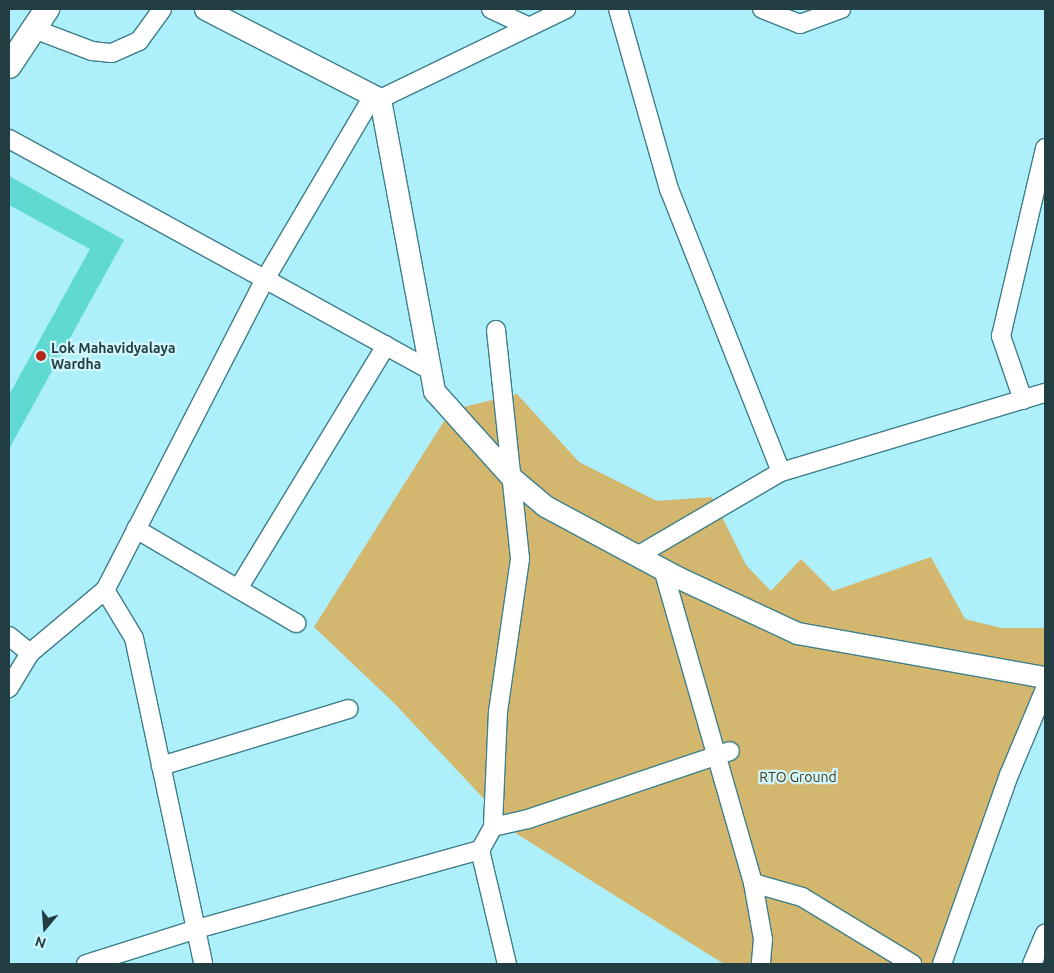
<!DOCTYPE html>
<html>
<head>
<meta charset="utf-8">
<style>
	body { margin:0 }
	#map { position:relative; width:1054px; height:973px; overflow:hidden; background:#adeffa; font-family:Ubuntu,sans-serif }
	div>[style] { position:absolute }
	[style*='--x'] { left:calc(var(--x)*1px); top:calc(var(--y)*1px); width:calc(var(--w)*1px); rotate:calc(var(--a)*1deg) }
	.green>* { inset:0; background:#d3b76e }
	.building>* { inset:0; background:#5fd9d1 }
	.roads { filter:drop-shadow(1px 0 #3e7e89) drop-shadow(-1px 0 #3e7e89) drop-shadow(0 1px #3e7e89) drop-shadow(0 -1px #3e7e89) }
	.minor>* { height:18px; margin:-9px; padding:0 9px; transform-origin:9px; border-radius:9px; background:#fff }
	.tertiary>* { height:21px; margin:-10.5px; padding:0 10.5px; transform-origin:10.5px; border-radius:10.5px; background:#fff }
	.secondary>* { height:24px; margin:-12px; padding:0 12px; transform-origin:12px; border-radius:12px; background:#fff }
	.dots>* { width:14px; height:14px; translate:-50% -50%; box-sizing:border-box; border:2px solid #d1f7fe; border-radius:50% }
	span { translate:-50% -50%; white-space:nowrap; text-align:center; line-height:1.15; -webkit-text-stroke:4.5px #d1f7fe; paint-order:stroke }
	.poi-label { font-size:14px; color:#233e43; font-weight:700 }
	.left { translate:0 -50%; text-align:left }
	.park-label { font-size:14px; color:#443712 }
	.frame { position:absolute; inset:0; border:10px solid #233e43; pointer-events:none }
	.north { position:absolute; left:20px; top:903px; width:50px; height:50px; -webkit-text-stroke:4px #d1f7fe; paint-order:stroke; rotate:198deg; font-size:14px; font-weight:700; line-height:20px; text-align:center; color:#233e43 }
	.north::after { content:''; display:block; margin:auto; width:18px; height:22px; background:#233e43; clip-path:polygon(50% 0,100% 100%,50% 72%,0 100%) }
</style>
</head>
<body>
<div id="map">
	<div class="green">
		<i style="clip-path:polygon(517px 394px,579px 462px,657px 501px,712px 497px,746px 565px,771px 591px,801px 559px,833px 591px,931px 557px,965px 619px,1002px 628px,1045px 628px,1045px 666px,935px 964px,724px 964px,517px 834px,394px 703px,314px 627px,451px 410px)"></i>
	</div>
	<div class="building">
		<i style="clip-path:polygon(9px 176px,124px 240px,9px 449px,9px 395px,90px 249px,9px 205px)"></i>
	</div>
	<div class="roads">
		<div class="minor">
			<i style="--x:491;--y:9;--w:42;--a:25.3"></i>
			<i style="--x:618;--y:9;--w:187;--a:74.2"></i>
			<i style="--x:669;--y:189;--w:304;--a:68.4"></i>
			<i style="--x:762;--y:9;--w:41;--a:21.5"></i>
			<i style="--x:800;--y:24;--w:44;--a:-20.1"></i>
			<i style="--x:34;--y:29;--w:62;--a:20.8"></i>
			<i style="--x:92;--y:51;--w:20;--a:6"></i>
			<i style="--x:112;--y:53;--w:30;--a:-24"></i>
			<i style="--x:139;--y:41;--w:39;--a:-54"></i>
			<i style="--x:373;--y:96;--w:212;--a:120.5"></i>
			<i style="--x:265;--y:279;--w:188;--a:28.9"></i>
			<i style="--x:380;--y:99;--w:207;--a:-25.8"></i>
			<i style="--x:9;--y:139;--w:292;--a:28.7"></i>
			<i style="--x:265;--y:279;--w:350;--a:117.2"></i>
			<i style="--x:105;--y:590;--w:56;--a:58.9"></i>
			<i style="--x:134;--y:638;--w:333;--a:78"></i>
			<i style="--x:496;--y:330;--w:230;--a:84"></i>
			<i style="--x:520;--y:559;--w:154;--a:98.2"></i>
			<i style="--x:498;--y:711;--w:116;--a:92.5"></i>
			<i style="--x:493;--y:827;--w:26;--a:119"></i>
			<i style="--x:480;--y:850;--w:117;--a:76.7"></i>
			<i style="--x:1023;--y:400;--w:68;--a:-109"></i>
			<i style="--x:1001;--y:336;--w:193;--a:-76.8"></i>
			<i style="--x:136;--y:529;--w:186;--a:30.4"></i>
			<i style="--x:637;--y:556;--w:167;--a:-30.3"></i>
			<i style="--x:781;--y:472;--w:276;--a:-16.7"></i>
			<i style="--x:663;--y:569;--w:327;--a:74"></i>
			<i style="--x:753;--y:883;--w:57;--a:79.9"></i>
			<i style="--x:763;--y:939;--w:25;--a:95"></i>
			<i style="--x:238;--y:589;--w:285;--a:-58.7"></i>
			<i style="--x:9;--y:636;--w:27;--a:39"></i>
			<i style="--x:30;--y:653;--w:41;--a:121"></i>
			<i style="--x:30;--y:653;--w:98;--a:-40"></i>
			<i style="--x:161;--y:766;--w:196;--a:-16.9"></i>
			<i style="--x:493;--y:827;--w:36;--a:-13"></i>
			<i style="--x:528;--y:819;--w:213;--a:-18.6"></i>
			<i style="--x:753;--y:883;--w:51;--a:15.9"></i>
			<i style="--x:802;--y:897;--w:129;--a:31.3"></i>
			<i style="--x:86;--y:964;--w:116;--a:-17.5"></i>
			<i style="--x:197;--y:929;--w:294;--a:-15.6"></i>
			<i style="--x:942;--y:964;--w:201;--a:-70.5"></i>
			<i style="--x:1009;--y:775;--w:93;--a:-67.3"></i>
			<i style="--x:1032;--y:964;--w:33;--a:-67"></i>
		</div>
		<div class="tertiary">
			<i style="--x:205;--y:9;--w:197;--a:27.2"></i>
			<i style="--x:380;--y:99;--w:297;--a:79.5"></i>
			<i style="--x:434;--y:391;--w:117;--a:48.1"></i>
			<i style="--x:512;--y:478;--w:43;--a:40.3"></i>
			<i style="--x:545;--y:506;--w:150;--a:28.3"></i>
			<i style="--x:677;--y:577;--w:132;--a:25"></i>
			<i style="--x:797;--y:633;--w:252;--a:10.1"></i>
		</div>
		<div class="secondary">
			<i style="--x:9;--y:66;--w:69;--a:-56.3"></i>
		</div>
	</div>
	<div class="dots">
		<i style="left:41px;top:356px;background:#b5271b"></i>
	</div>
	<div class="poi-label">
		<span class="left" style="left:51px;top:356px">Lok Mahavidyalaya<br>Wardha</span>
	</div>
	<div class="park-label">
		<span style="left:798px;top:777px">RTO Ground</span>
	</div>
	<div class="frame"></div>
	<div class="north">N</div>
</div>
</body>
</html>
